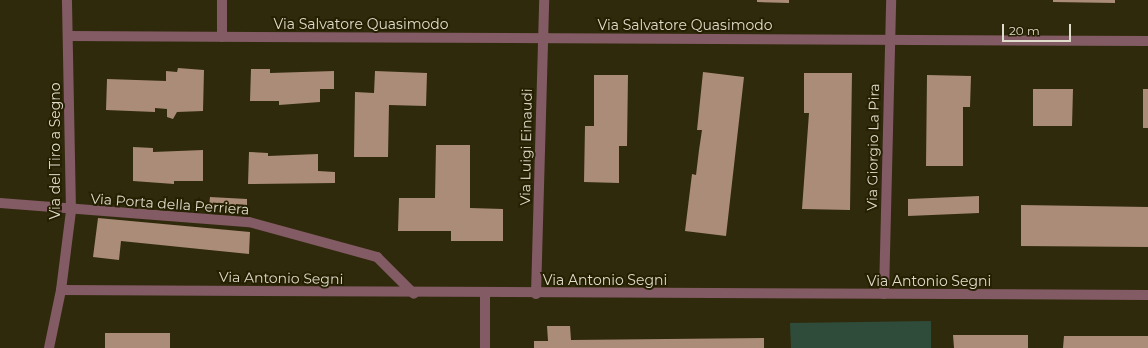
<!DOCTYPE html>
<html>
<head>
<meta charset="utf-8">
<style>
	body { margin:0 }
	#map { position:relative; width:1148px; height:348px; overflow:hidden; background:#302a0c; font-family:Montserrat,sans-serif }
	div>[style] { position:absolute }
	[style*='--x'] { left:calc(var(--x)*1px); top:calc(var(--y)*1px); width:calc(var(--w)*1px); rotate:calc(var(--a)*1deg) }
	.green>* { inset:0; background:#2f4c3a }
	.building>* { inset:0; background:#aa8c78 }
	.street>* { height:10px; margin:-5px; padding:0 5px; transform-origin:5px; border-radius:5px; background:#835b64 }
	span { translate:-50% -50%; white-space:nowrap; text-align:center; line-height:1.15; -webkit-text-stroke:4px #262003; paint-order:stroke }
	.street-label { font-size:14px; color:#dfdccb }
	.scale { position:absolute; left:1002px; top:24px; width:69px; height:18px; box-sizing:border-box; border:2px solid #dfdccb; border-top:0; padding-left:5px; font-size:12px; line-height:14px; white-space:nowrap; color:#dfdccb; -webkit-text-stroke:3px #262003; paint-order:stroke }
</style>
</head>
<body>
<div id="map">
	<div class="green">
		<i style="clip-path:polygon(931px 321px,931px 348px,791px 348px,790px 323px)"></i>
	</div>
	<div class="building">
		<i style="clip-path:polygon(757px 0,789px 0,789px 3px,757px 2px)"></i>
		<i style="clip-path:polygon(1053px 0,1115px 0,1115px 3px,1053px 2px)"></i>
		<i style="clip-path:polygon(178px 68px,204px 70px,203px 111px,177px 112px,173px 119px,167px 117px,167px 109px,155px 108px,155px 112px,106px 110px,107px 79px,166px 81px,166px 71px,177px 72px)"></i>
		<i style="clip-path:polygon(251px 69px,270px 69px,270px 73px,334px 71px,334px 89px,320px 89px,320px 102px,279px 105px,279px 101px,250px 101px)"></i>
		<i style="clip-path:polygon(375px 71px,427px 73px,426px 106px,389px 105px,388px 157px,354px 157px,355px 92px,374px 93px)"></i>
		<i style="clip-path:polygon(703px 72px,744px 77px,726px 236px,685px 231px,692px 174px,696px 175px,699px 150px,702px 130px,697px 130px)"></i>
		<i style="clip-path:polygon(804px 73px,852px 73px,850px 210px,802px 209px,809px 113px,804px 113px)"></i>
		<i style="clip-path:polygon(594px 75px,628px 75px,627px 146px,619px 146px,619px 183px,584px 182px,585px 126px,594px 126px)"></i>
		<i style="clip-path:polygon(927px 75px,971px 76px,970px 107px,963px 107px,963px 166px,926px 166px)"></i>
		<i style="clip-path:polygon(1033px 89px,1073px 89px,1072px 126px,1033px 126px)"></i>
		<i style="clip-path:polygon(1143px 89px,1148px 89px,1148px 128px,1143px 128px)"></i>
		<i style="clip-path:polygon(436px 145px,470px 145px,470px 208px,503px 209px,503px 241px,451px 241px,451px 231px,398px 231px,399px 198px,435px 198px)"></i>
		<i style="clip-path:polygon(133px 147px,153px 148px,153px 152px,203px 150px,203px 181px,174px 181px,174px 184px,133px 181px)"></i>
		<i style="clip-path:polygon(249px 152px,268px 153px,268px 156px,318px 154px,318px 171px,335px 172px,335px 183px,248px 184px)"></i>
		<i style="clip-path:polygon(979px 196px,979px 213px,908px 216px,908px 199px)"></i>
		<i style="clip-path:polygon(210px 197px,247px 199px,247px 209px,209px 207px)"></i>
		<i style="clip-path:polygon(1021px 205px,1148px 207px,1148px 247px,1021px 246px)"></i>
		<i style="clip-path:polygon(98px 218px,250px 232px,249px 254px,121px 241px,119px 260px,93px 257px)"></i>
		<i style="clip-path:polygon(547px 326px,570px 326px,571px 340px,764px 338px,764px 348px,534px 348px,534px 341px,548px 341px)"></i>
		<i style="clip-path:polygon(105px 333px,170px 333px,170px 348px,105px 348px)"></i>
		<i style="clip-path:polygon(953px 335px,1028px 335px,1028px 348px,954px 348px)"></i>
		<i style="clip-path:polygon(1064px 336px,1148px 336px,1148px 348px,1063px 348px)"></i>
	</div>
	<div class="street">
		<i style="--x:68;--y:36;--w:1080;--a:0.27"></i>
		<i style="--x:222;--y:37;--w:37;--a:-90"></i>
		<i style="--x:0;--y:203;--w:250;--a:4.4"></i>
		<i style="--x:249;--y:222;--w:133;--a:15.3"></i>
		<i style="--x:377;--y:257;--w:52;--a:45"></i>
		<i style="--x:61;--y:290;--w:1087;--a:0.26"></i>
		<i style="--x:485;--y:294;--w:54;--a:90"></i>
		<i style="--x:536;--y:294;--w:294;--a:-88.4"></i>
		<i style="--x:884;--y:294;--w:294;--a:-88.6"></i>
		<i style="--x:49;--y:348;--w:59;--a:-78.3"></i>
		<i style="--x:61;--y:290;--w:80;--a:-82.8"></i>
		<i style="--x:71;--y:211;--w:211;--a:-91.1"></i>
	</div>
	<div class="street-label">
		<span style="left:361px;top:24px">Via Salvatore Quasimodo</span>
		<span style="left:685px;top:25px">Via Salvatore Quasimodo</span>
		<span style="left:526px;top:147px;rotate:-89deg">Via Luigi Einaudi</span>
		<span style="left:873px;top:147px;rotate:-89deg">Via Giorgio La Pira</span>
		<span style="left:55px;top:151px;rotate:-90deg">Via del Tiro a Segno</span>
		<span style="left:170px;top:204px;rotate:4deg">Via Porta della Perriera</span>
		<span style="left:281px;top:278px;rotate:1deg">Via Antonio Segni</span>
		<span style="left:605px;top:280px">Via Antonio Segni</span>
		<span style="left:929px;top:281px">Via Antonio Segni</span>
	</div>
	<div class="scale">20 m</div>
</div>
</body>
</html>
